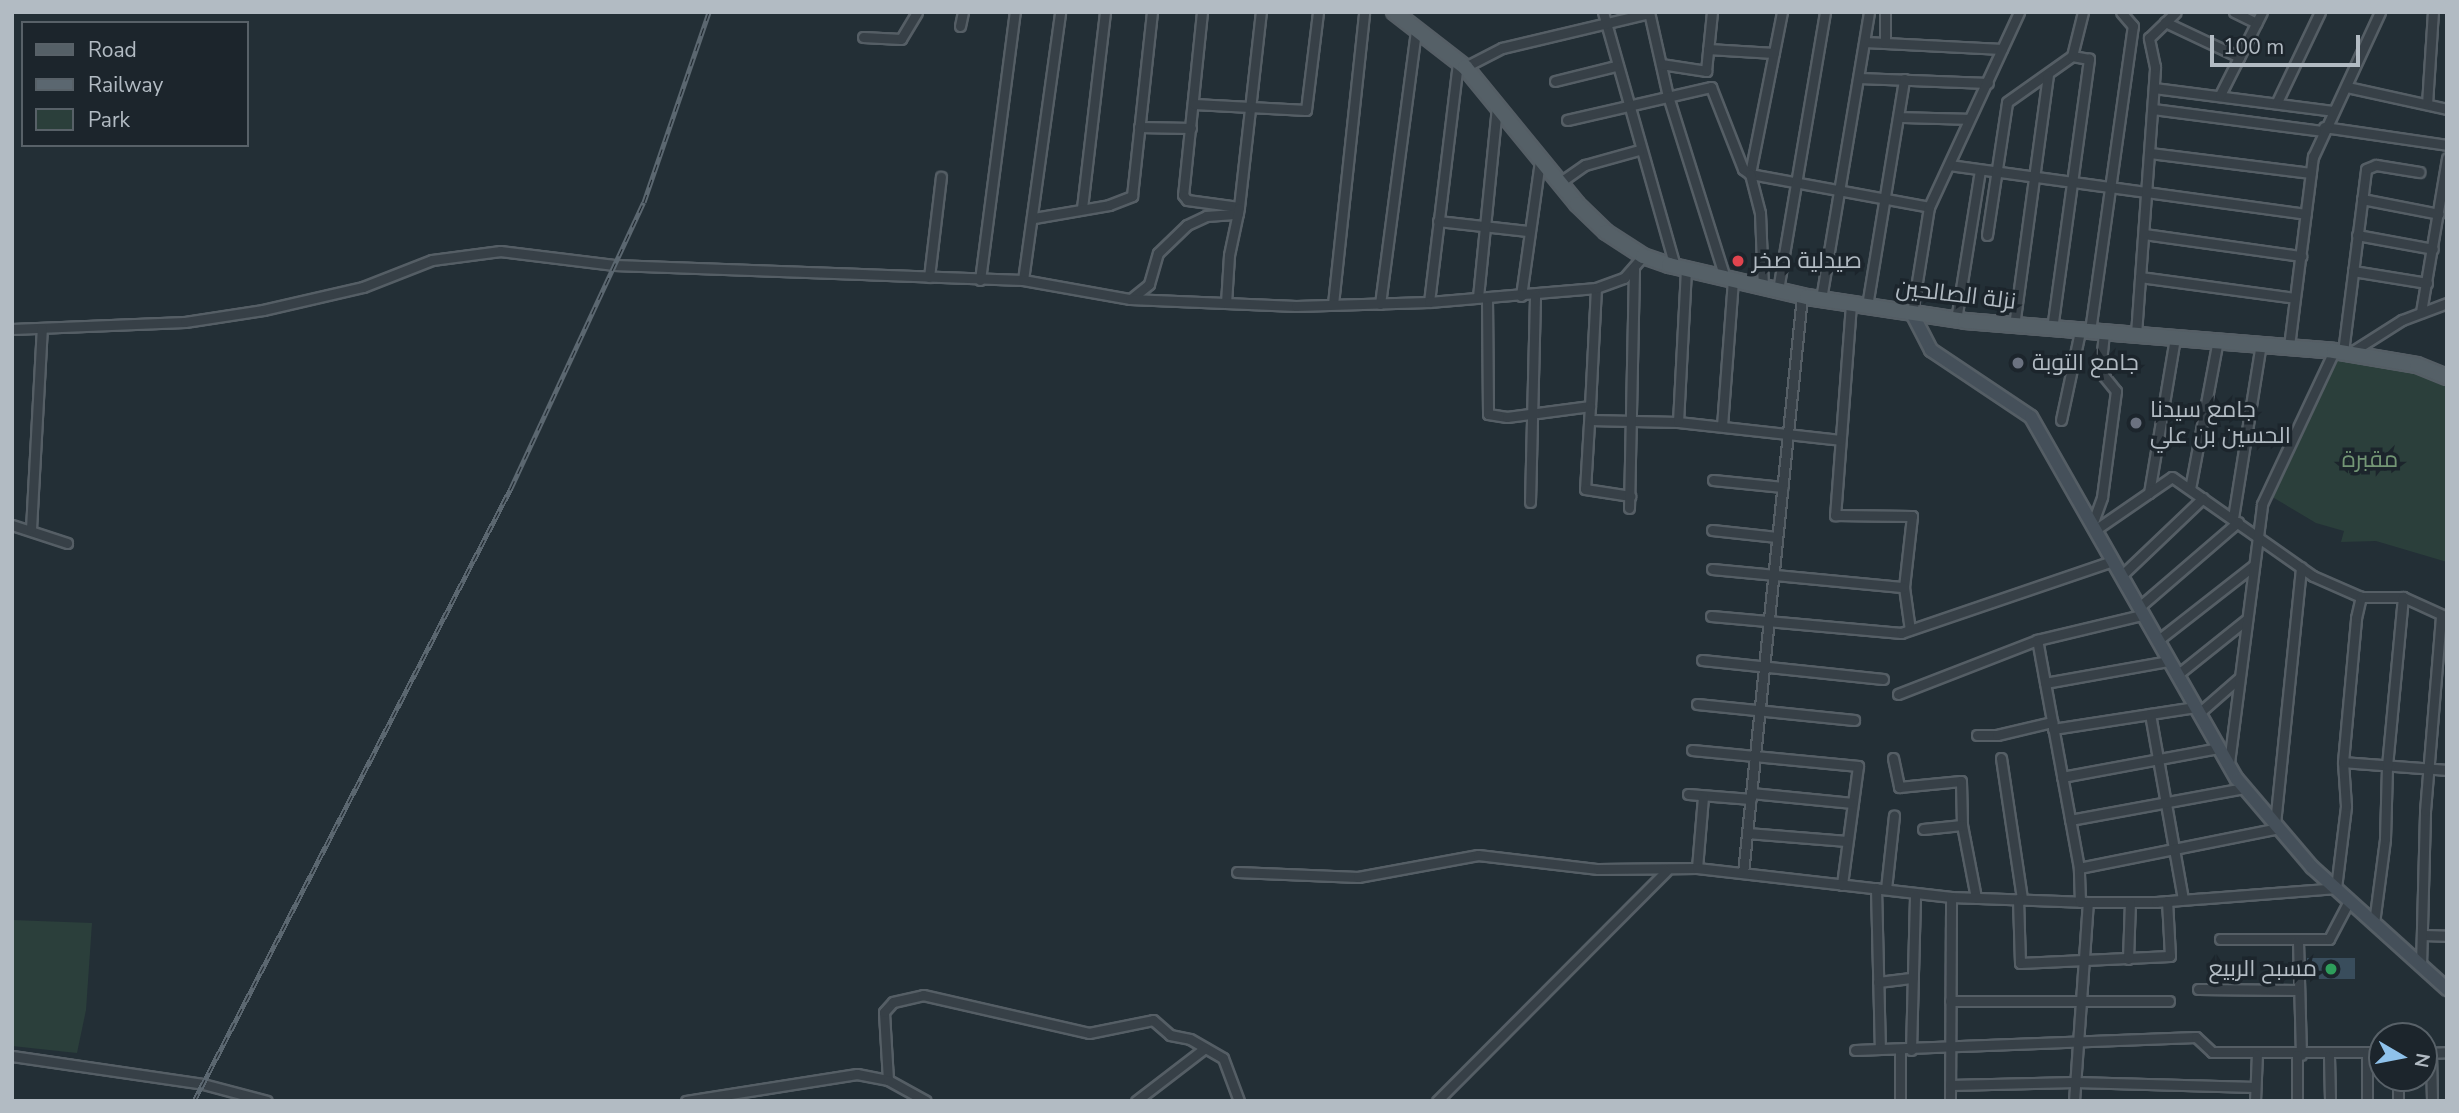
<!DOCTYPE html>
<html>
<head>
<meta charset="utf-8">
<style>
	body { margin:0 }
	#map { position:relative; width:2459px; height:1113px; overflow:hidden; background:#232f36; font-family:"Nunito Sans",Cairo,sans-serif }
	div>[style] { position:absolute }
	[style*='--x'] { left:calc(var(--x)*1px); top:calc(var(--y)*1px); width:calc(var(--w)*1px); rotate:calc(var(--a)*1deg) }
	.green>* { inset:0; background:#2b3f3b }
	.water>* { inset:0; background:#394d5c }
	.roads { filter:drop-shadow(2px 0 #555e65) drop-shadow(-2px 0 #555e65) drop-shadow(0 2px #555e65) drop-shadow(0 -2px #555e65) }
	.street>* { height:9px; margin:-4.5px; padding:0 4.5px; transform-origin:4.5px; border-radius:4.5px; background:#374047 }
	.secondary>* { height:12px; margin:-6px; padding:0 6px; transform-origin:6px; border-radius:6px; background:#45505a }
	.primary>* { height:14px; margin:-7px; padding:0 7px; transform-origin:7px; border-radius:7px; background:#556067 }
	.rail>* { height:5px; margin-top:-2.5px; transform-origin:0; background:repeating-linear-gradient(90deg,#1c252c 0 8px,#5b6770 0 16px); box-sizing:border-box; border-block:2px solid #5b6770 }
	.dots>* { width:19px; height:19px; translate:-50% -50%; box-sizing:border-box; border:4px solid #1c252c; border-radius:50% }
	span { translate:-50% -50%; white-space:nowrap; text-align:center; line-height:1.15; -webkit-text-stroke:7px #1c252c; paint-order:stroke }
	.poi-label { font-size:23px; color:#b2bbc3 }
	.left { translate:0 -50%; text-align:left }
	.right { translate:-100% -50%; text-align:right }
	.street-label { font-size:23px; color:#b2bbc3 }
	.park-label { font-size:23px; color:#739675 }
	.frame { position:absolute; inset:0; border:14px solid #b2bbc3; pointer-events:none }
	.legend { position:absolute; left:21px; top:21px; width:228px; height:126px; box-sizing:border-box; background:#1c252c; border:2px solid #586168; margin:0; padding:9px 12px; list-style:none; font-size:21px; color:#b2bbc3 }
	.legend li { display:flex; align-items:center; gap:14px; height:35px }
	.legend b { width:35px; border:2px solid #586168 }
	.north { position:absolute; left:2368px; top:1022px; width:70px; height:70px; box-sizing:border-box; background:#1c252c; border:2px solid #586168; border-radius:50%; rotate:100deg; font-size:19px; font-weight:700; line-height:28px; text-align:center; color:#b2bbc3 }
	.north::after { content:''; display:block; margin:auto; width:24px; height:32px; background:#8fc2eb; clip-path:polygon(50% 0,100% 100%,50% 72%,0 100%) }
	.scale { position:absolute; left:2210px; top:35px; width:150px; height:32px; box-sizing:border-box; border:4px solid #b2bbc3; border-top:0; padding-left:9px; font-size:21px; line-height:24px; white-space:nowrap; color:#b2bbc3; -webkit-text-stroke:5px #1c252c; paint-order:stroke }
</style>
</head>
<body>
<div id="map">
	<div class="green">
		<i style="clip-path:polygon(2334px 360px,2412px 372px,2447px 386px,2447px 562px,2376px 541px,2341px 542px,2344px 531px,2316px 523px,2269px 495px)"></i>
		<i style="clip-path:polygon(12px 920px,92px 923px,86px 1010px,77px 1053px,12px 1046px)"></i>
	</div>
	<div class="water">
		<i style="clip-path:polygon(2307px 958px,2355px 958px,2355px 979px,2307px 979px)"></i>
	</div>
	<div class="roads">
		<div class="street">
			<i style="--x:1202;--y:12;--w:184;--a:95.9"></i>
			<i style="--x:1183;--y:195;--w:6;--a:51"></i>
			<i style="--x:1187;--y:200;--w:52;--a:7.7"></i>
			<i style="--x:1239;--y:207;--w:196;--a:-83.6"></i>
			<i style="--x:1603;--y:12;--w:265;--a:74.2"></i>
			<i style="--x:1649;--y:12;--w:86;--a:77.3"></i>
			<i style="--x:1668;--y:96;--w:191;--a:72.6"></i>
			<i style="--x:1782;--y:12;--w:165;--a:101.2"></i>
			<i style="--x:1750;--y:174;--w:182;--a:10.4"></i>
			<i style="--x:2234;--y:12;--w:25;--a:26"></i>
			<i style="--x:2165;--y:22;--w:82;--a:25.3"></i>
			<i style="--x:960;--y:26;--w:14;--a:-78"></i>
			<i style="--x:863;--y:37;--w:38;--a:3"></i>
			<i style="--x:901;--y:39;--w:31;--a:-59"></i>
			<i style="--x:1865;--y:42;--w:137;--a:2.9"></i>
			<i style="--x:1885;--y:43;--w:31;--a:-90"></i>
			<i style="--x:1708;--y:49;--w:66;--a:3.5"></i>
			<i style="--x:1661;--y:64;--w:46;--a:8.8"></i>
			<i style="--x:1706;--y:71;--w:59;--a:-84.2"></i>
			<i style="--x:1465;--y:67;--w:42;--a:-27.2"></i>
			<i style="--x:1502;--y:48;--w:151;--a:-13.4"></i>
			<i style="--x:1859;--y:78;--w:129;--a:2.2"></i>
			<i style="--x:1555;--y:81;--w:63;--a:-13.8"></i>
			<i style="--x:2347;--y:87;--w:102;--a:12.4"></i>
			<i style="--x:2154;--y:88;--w:180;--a:7.3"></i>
			<i style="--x:2220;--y:95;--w:93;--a:-63.2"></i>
			<i style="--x:2277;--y:102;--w:100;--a:-64.5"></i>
			<i style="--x:1194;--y:104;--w:112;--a:3.1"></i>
			<i style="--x:1306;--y:110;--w:99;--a:-83"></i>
			<i style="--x:2427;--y:104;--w:92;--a:-86.3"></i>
			<i style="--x:2153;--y:109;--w:170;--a:7.4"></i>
			<i style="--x:1899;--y:117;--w:70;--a:1.6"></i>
			<i style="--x:1567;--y:120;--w:148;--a:-12.9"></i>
			<i style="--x:1711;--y:87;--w:88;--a:68.7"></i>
			<i style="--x:1743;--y:169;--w:9;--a:36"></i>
			<i style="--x:1750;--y:174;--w:40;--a:75.6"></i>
			<i style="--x:1760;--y:213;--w:74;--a:87.7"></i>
			<i style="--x:1139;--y:127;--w:52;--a:1.1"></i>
			<i style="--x:2324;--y:127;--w:124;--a:8.3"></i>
			<i style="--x:2150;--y:153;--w:162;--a:7.1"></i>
			<i style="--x:1949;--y:165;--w:360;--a:7.8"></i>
			<i style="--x:1559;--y:183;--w:32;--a:-35"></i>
			<i style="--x:1585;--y:165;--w:56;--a:-15.5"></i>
			<i style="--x:2362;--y:199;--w:78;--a:11"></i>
			<i style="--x:1082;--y:208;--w:197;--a:-83.3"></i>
			<i style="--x:1034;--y:218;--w:76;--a:-9.8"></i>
			<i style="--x:1109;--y:205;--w:25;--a:-21"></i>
			<i style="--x:1132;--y:196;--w:185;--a:-83.8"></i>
			<i style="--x:1438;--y:221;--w:90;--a:6.4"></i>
			<i style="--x:2144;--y:234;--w:159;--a:8"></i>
			<i style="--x:1987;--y:235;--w:134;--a:-81.4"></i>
			<i style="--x:2007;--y:102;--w:80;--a:-35.3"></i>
			<i style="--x:2357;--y:235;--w:77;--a:10.4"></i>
			<i style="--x:2353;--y:271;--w:75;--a:9.2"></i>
			<i style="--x:929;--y:277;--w:101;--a:-83.2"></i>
			<i style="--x:2140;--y:277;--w:156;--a:7.7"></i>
			<i style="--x:980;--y:280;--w:270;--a:-82.6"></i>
			<i style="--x:1023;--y:280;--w:271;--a:-82.1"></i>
			<i style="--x:1778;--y:290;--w:282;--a:-80.4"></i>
			<i style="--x:1521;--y:296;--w:137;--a:-82"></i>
			<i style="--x:1478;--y:297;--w:192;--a:-84.3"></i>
			<i style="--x:1132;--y:298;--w:22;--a:-39"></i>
			<i style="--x:1149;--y:284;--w:32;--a:-74"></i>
			<i style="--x:1158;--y:253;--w:40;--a:-44"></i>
			<i style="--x:1187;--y:225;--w:21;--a:-25"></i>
			<i style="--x:1206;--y:216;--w:32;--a:-4"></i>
			<i style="--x:1487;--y:298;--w:116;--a:89.5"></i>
			<i style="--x:1488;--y:414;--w:19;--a:9"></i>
			<i style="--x:1507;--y:417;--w:84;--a:-7.5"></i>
			<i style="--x:1590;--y:406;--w:118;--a:-87.1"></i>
			<i style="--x:1821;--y:299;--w:291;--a:-80.5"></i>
			<i style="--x:1429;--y:302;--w:242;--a:-83.1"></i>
			<i style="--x:1226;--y:303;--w:48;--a:-86.4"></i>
			<i style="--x:1229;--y:255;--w:48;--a:-78"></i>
			<i style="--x:1333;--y:304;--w:294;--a:-83.9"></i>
			<i style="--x:1380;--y:304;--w:277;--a:-82.5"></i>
			<i style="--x:1851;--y:304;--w:212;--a:94.3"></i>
			<i style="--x:1835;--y:515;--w:77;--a:0.7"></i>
			<i style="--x:1912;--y:516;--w:71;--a:96.4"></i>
			<i style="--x:1904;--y:587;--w:43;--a:82.1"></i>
			<i style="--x:1867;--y:306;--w:230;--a:-80.7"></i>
			<i style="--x:2421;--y:312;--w:156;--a:-80.4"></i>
			<i style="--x:1912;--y:313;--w:107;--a:-80.9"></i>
			<i style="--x:1929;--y:207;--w:215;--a:-65.2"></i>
			<i style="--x:1956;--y:320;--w:152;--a:-80.9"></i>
			<i style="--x:2014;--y:326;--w:253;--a:-82.3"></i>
			<i style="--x:12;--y:329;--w:173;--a:-2.3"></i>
			<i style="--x:185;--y:322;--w:79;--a:-8.7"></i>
			<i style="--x:263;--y:310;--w:103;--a:-13"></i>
			<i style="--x:363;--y:287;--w:74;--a:-21.4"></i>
			<i style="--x:432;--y:260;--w:69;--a:-7.5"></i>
			<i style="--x:500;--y:251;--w:115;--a:7"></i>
			<i style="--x:614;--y:265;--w:409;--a:2.1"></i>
			<i style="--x:1023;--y:280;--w:109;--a:10.1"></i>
			<i style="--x:1130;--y:299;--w:166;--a:2.4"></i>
			<i style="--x:1296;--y:306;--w:133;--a:-1.7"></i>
			<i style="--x:1429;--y:302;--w:168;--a:-4.8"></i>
			<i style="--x:1596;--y:288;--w:30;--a:-20"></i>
			<i style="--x:1624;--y:278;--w:29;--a:-49"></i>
			<i style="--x:2052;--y:329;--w:273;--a:-82.2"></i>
			<i style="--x:2089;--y:59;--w:17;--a:-170"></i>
			<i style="--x:2072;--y:56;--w:45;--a:-76"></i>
			<i style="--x:2090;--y:331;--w:308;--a:-82"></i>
			<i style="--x:2133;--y:26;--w:18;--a:-131"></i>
			<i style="--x:2136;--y:334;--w:268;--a:-85.9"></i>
			<i style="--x:2155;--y:67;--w:30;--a:-102"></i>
			<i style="--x:2149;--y:38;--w:37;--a:-44"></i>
			<i style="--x:2289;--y:346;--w:191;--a:-82.8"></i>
			<i style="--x:2313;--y:157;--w:160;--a:-65.2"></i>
			<i style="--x:2343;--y:352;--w:184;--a:-82.8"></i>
			<i style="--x:2366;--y:169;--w:11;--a:-22"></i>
			<i style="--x:2376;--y:165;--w:44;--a:9.2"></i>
			<i style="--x:2350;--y:353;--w:62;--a:-32.4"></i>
			<i style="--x:2402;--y:320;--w:48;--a:-20.7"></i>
			<i style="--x:1590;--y:406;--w:83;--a:93.4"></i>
			<i style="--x:1585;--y:489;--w:46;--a:8.8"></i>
			<i style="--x:1590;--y:420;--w:88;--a:1.3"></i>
			<i style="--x:1678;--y:422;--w:163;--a:6.3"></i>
			<i style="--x:2061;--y:420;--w:91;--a:-77.9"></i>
			<i style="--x:1678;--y:422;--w:153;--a:-87"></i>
			<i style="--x:1722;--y:426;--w:146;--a:-85.7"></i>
			<i style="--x:1713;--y:480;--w:70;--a:5.7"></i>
			<i style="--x:2190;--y:489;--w:152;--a:-79.4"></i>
			<i style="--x:2149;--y:493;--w:158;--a:-80.5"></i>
			<i style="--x:1530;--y:502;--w:207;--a:-88.6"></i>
			<i style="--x:1629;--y:508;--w:241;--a:-88.8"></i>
			<i style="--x:2233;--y:518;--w:177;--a:-80.9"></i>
			<i style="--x:12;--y:525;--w:58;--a:18.1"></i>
			<i style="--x:2092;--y:525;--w:30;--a:-70"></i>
			<i style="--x:2102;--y:497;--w:107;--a:-82.5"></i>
			<i style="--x:2116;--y:391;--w:26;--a:-129"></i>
			<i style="--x:2100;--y:371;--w:38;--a:-84"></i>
			<i style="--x:31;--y:529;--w:201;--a:-86.9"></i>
			<i style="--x:1712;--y:530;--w:65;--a:6.1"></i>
			<i style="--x:2095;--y:530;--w:93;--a:-34.5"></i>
			<i style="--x:2172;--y:477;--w:172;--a:35.1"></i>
			<i style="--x:2313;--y:576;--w:52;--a:23.6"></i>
			<i style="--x:2361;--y:597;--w:42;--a:0"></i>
			<i style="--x:2403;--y:597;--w:48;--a:24.4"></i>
			<i style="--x:1712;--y:569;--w:193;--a:5.4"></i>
			<i style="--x:2121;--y:576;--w:113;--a:-43.6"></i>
			<i style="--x:2138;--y:608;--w:132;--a:-40.7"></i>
			<i style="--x:1711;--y:616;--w:191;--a:5.1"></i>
			<i style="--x:1901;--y:633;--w:223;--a:-18.8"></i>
			<i style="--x:2157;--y:641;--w:122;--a:-38"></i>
			<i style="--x:1702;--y:660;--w:182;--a:6"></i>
			<i style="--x:2177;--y:675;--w:88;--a:-38.6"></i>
			<i style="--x:2045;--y:683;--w:126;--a:-10.1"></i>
			<i style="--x:1898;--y:694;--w:149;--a:-21.2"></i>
			<i style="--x:1697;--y:704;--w:158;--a:5.8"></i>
			<i style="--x:2199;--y:713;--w:53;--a:-41.2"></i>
			<i style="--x:2150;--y:714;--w:188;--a:79.9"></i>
			<i style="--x:2053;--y:729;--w:144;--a:-8.8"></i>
			<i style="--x:1977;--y:735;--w:20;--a:0"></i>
			<i style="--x:1997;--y:735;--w:57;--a:-13.3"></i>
			<i style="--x:1692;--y:750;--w:167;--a:5.5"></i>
			<i style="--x:1858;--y:766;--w:120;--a:97.7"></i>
			<i style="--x:1893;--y:758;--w:30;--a:78"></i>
			<i style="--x:1899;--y:787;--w:62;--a:-5.5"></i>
			<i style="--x:1961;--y:781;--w:44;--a:88.7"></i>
			<i style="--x:1962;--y:825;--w:74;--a:79.1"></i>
			<i style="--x:2001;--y:758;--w:143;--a:81.5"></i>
			<i style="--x:2343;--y:762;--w:104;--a:4.4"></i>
			<i style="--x:2229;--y:763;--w:261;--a:-82.7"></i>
			<i style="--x:2262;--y:504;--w:169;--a:-64.8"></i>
			<i style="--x:2062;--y:777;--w:160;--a:-10.5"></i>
			<i style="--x:1751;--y:793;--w:102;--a:5.6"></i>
			<i style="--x:1688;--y:794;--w:63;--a:4.5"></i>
			<i style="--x:2070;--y:820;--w:177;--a:-10.4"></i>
			<i style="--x:2275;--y:824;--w:258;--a:-84.2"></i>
			<i style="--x:1923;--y:829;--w:39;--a:-6"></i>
			<i style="--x:1747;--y:833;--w:100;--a:4.6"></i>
			<i style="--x:1697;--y:868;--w:72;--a:-85.2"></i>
			<i style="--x:2079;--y:868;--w:204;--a:-11.3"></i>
			<i style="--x:1237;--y:872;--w:121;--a:2.4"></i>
			<i style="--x:1358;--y:877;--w:122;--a:-10.4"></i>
			<i style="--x:1478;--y:855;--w:121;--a:6.7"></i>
			<i style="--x:1598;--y:869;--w:99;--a:-0.6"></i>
			<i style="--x:1697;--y:868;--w:256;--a:6.5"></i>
			<i style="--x:1951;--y:897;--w:137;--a:2.1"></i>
			<i style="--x:2088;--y:902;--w:68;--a:0"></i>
			<i style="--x:2156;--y:902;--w:181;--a:-4.4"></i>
			<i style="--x:2336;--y:888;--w:83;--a:-83"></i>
			<i style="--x:2346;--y:806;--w:44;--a:-93.9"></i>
			<i style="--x:2343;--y:762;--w:145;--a:-84.8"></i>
			<i style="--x:2356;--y:618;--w:22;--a:-77"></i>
			<i style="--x:1743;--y:873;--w:580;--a:-84.16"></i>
			<i style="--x:1876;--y:888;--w:161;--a:88.6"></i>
			<i style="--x:1886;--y:889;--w:74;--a:-83.8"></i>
			<i style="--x:2018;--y:899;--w:64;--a:88.2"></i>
			<i style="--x:2020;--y:963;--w:150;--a:-2.7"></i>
			<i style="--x:2170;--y:956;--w:55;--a:-93.1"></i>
			<i style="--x:2080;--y:902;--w:34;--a:-92"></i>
			<i style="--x:2079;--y:868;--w:232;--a:-100.4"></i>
			<i style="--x:2037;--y:640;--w:108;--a:-13.4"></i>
			<i style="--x:2374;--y:923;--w:85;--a:-82.5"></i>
			<i style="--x:2385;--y:839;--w:73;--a:-88.4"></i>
			<i style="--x:2387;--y:766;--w:170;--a:-84.6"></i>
			<i style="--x:2423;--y:935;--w:24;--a:2"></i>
			<i style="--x:2220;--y:939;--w:109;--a:0"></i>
			<i style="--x:2329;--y:939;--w:43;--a:-62.2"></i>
			<i style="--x:2298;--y:941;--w:114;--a:88.5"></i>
			<i style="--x:2128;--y:959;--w:57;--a:-88"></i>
			<i style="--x:2421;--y:966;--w:155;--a:-88.5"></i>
			<i style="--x:2425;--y:811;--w:196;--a:-85.3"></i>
			<i style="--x:1878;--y:982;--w:35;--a:-7"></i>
			<i style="--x:2198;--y:989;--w:100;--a:0.6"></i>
			<i style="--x:1950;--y:1001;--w:219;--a:0"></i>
			<i style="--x:1900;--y:1049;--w:52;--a:90"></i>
			<i style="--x:1855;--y:1050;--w:341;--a:-2.2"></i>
			<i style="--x:2196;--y:1037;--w:22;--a:43"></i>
			<i style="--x:2212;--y:1052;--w:170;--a:0"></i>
			<i style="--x:1911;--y:1050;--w:157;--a:-88.5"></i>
			<i style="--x:2367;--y:1052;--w:49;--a:90"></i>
			<i style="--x:2424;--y:1053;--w:23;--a:-2"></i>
			<i style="--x:2431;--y:1053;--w:48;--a:88.8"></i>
			<i style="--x:12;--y:1056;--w:193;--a:8.3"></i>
			<i style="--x:203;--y:1084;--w:66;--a:14.9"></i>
			<i style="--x:2329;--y:1056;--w:45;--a:88.7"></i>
			<i style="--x:888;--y:1080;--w:68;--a:-93.4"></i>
			<i style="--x:884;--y:1012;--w:13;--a:-48"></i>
			<i style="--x:893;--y:1002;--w:31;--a:-13"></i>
			<i style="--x:923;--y:995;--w:170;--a:12.9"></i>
			<i style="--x:1089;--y:1033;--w:65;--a:-11.5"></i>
			<i style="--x:1153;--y:1020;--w:23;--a:41"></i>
			<i style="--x:1170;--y:1035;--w:20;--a:11"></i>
			<i style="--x:1190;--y:1039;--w:38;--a:30"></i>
			<i style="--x:1223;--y:1058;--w:46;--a:69.6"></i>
			<i style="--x:1950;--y:1085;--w:125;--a:-1.4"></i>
			<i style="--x:2075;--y:1082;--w:180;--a:1.6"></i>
			<i style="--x:686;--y:1101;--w:173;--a:-9"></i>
			<i style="--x:857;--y:1074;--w:32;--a:11"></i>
			<i style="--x:888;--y:1080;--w:43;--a:28.9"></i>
			<i style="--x:1136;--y:1101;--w:87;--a:-37.5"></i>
			<i style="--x:1437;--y:1101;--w:325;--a:-45.1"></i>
			<i style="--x:1950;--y:1101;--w:204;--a:-89.7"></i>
			<i style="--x:2074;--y:1101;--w:199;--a:-86"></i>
			<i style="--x:2255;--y:1101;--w:47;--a:-87.6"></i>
			<i style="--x:2297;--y:1101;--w:46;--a:-90"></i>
			<i style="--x:2398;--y:1101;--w:23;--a:-90"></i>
		</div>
		<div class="secondary">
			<i style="--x:1912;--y:313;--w:42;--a:62.8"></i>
			<i style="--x:1931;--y:350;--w:120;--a:33.8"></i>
			<i style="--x:2031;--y:417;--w:417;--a:60.4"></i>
			<i style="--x:2237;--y:779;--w:116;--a:49.6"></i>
			<i style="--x:2312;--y:867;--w:182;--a:42.1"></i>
		</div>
		<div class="primary">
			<i style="--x:1394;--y:12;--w:90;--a:37.8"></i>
			<i style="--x:1465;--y:67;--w:177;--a:50.7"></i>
			<i style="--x:1577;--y:204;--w:40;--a:44"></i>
			<i style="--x:1606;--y:232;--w:44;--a:33"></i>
			<i style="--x:1643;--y:256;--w:28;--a:19"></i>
			<i style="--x:1669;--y:265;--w:142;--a:13.1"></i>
			<i style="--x:1807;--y:297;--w:160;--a:8.6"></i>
			<i style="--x:1965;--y:321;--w:370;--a:4.6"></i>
			<i style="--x:2334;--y:351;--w:84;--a:9.6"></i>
			<i style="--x:2417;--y:365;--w:32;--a:22"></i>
		</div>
	</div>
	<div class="rail">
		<i style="--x:194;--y:1101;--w:690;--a:-62.66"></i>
		<i style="--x:511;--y:488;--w:315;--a:-65.1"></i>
		<i style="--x:644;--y:202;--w:201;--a:-71.1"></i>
	</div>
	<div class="dots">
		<i style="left:1738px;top:261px;background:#e0444e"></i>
		<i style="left:2018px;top:363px;background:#6b7280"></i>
		<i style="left:2136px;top:423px;background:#6b7280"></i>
		<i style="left:2331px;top:969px;background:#2e9e5b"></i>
	</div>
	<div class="poi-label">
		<span class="left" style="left:1752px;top:261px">صيدلية صخر</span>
		<span class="left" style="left:2032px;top:363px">جامع التوبة</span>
		<span class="left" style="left:2150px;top:423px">جامع سيدنا<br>الحسين بن علي</span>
		<span class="right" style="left:2317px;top:969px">مسبح الربيع</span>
	</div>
	<div class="street-label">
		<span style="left:1956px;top:295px;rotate:7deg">نزلة الصالحين</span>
	</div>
	<div class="park-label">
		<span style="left:2370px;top:460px">مقبرة</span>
	</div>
	<div class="frame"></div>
	<ul class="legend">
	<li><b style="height:9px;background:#556067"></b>Road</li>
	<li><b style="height:9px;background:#5b6770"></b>Railway</li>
	<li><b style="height:19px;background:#2b3f3b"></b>Park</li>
	</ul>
	<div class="north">N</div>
	<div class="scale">100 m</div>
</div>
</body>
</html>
